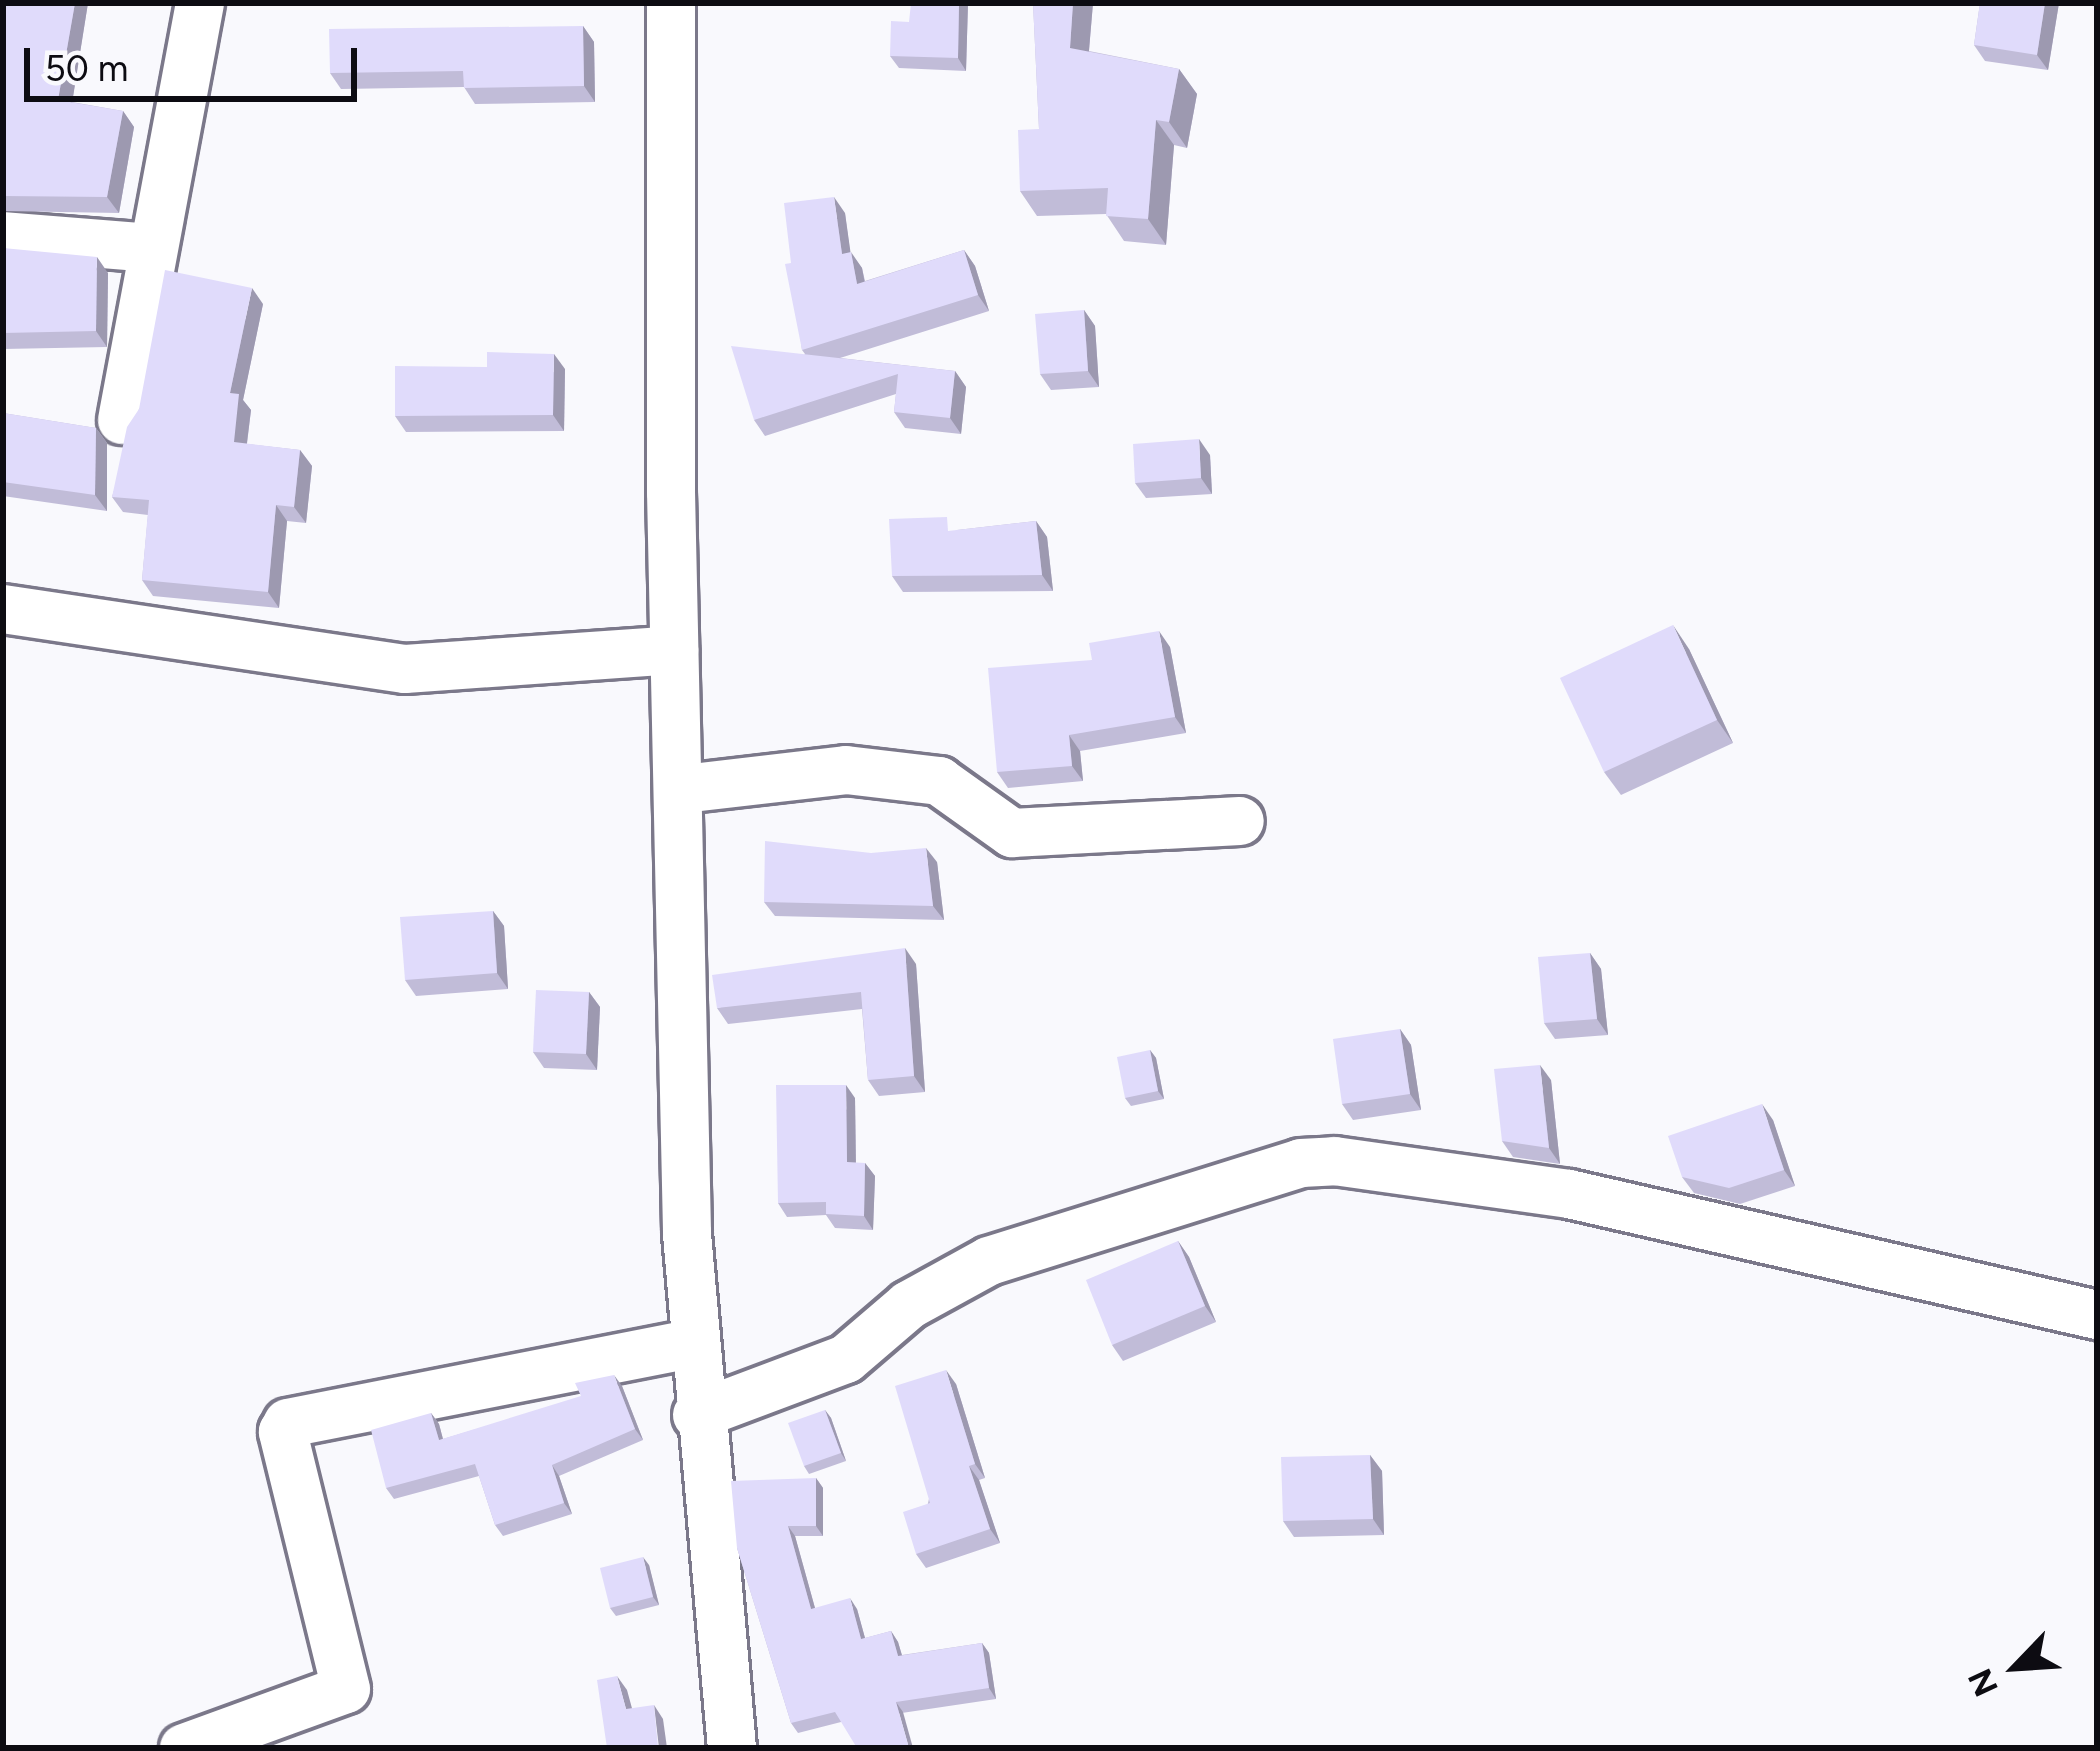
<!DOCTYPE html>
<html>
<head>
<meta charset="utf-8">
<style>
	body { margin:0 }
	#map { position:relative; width:2100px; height:1751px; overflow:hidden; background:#f9f9fd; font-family:Figtree,sans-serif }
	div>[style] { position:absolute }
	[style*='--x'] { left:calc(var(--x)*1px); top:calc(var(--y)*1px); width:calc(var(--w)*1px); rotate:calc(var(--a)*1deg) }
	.roads { filter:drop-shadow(3px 0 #7b788a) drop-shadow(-3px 0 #7b788a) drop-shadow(0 3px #7b788a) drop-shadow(0 -3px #7b788a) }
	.minor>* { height:48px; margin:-24px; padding:0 24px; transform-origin:24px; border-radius:24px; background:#fff }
	.wall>* { inset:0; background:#c1bcd8 }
	.shaded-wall>* { inset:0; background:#9d99b0 }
	.building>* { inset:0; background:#e0dbfb }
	span { translate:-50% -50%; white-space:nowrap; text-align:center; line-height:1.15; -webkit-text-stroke:12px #f9f9fd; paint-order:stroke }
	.frame { position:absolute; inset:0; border:6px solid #0d0c12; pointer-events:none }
	.north { position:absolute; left:1956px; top:1607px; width:120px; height:120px; -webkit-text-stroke:9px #f9f9fd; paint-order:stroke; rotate:245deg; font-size:33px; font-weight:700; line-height:48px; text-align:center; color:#0d0c12 }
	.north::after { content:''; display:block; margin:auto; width:42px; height:54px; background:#0d0c12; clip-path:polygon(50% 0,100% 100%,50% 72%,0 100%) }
	.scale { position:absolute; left:24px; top:48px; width:333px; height:54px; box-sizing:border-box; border:6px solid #0d0c12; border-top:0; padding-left:15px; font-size:36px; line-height:42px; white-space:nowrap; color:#0d0c12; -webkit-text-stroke:9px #f9f9fd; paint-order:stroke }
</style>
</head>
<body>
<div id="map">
	<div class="roads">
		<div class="minor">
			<i style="--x:671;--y:3;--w:489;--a:90"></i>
			<i style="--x:671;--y:492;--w:742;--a:88.76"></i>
			<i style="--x:687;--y:1234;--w:516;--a:85"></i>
			<i style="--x:3;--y:236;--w:150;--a:4.6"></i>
			<i style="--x:122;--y:420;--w:424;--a:-79.4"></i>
			<i style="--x:3;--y:609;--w:406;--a:8.5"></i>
			<i style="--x:405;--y:669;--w:270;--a:-4"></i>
			<i style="--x:683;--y:789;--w:164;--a:-6.6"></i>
			<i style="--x:846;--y:770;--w:94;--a:6.7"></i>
			<i style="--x:939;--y:781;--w:90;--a:35.5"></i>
			<i style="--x:1012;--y:833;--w:228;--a:-3"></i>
			<i style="--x:697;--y:1415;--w:159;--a:-20.6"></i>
			<i style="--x:846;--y:1359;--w:83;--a:-40.6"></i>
			<i style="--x:909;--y:1305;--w:91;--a:-28.8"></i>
			<i style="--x:989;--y:1261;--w:327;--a:-17.4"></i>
			<i style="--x:1301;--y:1163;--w:34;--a:-3"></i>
			<i style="--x:1335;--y:1161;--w:236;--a:8"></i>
			<i style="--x:1569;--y:1194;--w:542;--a:12.91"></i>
			<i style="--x:184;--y:1748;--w:172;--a:-20"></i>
			<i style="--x:346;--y:1689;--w:265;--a:-103.8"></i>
			<i style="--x:283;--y:1432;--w:10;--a:-61"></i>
			<i style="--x:288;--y:1423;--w:414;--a:-11.1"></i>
		</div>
	</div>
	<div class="wall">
		<i style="clip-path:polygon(3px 3px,88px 3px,72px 102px,123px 111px,134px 127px,119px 213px,3px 211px)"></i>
		<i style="clip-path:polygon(968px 3px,966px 71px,899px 68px,890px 56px,909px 22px)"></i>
		<i style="clip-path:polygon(1033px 3px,1093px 3px,1089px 51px,1179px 69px,1197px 94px,1187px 148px,1174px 145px,1166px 245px,1124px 241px,1106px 214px,1037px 216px,1020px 191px,1039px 129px)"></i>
		<i style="clip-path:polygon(1980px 3px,2059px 3px,2048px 70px,1985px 61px,1974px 45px)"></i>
		<i style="clip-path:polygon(583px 26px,594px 42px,595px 102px,475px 104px,464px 87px,341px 89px,330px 73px)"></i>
		<i style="clip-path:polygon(845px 213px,850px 252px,862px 268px,865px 281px,964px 250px,975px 266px,989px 311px,840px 358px,955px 371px,966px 387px,961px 434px,905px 428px,894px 412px,896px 394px,765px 436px,754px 420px,805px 354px,802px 350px,791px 263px)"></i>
		<i style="clip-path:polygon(3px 248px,108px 273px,107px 347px,3px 349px)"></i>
		<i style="clip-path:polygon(263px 304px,243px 400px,251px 410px,247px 444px,300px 450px,312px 466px,306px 523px,287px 521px,279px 608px,153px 596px,142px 580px,148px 515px,123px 512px,112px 497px,139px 409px)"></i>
		<i style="clip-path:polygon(1084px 310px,1095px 326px,1099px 387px,1051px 390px,1040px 374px)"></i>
		<i style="clip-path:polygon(565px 369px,564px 431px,406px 432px,395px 416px)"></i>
		<i style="clip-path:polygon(3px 413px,96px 428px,107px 443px,107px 511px,3px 496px)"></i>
		<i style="clip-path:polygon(1210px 455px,1212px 494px,1146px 498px,1135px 483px)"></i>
		<i style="clip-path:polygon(1036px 521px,1047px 537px,1053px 591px,903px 592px,892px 576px,957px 530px)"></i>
		<i style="clip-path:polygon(1170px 647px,1186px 733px,1080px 751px,1083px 781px,1008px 788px,997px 772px,1092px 660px)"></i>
		<i style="clip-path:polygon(1689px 649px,1733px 743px,1621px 795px,1604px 772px)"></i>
		<i style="clip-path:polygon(937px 862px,944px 920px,775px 916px,764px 902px)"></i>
		<i style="clip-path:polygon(493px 911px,504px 926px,508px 989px,416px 996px,405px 980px)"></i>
		<i style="clip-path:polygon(1590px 953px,1601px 969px,1608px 1035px,1555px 1039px,1544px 1023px)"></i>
		<i style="clip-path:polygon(916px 964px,925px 1092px,879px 1096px,868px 1080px,862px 1009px,728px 1024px,717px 1008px)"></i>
		<i style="clip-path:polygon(589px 992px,600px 1007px,597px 1070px,544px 1068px,533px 1052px)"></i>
		<i style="clip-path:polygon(1400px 1029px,1411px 1045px,1421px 1110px,1353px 1120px,1342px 1104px)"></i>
		<i style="clip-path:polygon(1150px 1050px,1156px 1058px,1164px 1099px,1131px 1106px,1125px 1098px)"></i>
		<i style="clip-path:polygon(1551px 1080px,1560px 1164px,1513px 1157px,1502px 1141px)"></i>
		<i style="clip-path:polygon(855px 1098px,856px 1163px,865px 1163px,875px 1176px,873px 1230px,835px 1228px,826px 1215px,787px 1217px,778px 1203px)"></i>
		<i style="clip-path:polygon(1773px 1120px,1795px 1186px,1740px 1204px,1694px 1193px,1682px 1177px)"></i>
		<i style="clip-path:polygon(1178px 1241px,1189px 1257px,1216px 1322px,1123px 1361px,1112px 1345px)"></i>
		<i style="clip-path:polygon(956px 1384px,985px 1478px,979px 1480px,1000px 1543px,926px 1568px,916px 1554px)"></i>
		<i style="clip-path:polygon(622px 1386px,643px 1440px,559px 1476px,572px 1514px,503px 1536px,495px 1525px,479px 1476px,394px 1499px,386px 1488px,431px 1413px,439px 1424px,443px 1439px)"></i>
		<i style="clip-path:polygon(825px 1410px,831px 1418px,846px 1461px,809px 1474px,804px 1466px)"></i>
		<i style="clip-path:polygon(1370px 1455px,1382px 1471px,1384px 1535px,1294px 1537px,1283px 1521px)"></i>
		<i style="clip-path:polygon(816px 1478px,823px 1488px,823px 1536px,795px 1536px,815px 1608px,857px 1609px,865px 1638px,891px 1631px,898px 1642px,902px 1655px,982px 1643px,989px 1653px,996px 1699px,841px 1722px,798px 1733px,791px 1723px,737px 1548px)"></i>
		<i style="clip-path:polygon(649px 1565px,659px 1605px,616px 1616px,610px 1608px)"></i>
	</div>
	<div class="shaded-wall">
		<i style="clip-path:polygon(75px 3px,88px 3px,70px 116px,58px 100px)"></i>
		<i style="clip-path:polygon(959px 3px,968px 3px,966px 71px,958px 58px)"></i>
		<i style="clip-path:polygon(1073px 3px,1093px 3px,1087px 73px,1070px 48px)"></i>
		<i style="clip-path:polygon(2045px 3px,2059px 3px,2048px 70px,2037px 55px)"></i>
		<i style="clip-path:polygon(583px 26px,594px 42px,595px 102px,584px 86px)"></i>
		<i style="clip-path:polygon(1179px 69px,1197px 94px,1187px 148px,1169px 122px)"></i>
		<i style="clip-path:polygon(123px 111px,134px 127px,119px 213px,107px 197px)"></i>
		<i style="clip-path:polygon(1156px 120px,1174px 145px,1166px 245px,1148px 219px)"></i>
		<i style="clip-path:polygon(834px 197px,845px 213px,853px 270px,842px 254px)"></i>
		<i style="clip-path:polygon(964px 250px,975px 266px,989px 311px,978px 295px)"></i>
		<i style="clip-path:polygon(851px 252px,862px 268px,868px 300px,857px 284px)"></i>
		<i style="clip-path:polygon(97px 257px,108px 273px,107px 347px,96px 331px)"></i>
		<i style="clip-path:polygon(252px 288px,263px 304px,243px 400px,251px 410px,245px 458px,234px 442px,230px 393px)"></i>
		<i style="clip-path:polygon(1084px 310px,1095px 326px,1099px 387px,1088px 371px)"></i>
		<i style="clip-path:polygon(554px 354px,565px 369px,564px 431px,553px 415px)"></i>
		<i style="clip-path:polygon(955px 371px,966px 387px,961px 434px,950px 418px)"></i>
		<i style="clip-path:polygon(96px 428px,107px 443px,107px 511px,95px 495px)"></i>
		<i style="clip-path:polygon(1199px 439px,1210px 455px,1212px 494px,1201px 478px)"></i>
		<i style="clip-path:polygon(300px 450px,312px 466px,306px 523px,294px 507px)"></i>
		<i style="clip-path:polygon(276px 505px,287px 521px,279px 608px,268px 592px)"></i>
		<i style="clip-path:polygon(1036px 521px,1047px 537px,1053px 591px,1042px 575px)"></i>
		<i style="clip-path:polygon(1673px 625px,1689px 649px,1733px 743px,1717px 720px)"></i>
		<i style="clip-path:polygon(1159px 631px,1170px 647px,1186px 733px,1175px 717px)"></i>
		<i style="clip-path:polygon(1069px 735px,1080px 751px,1083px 781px,1072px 766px)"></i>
		<i style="clip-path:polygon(926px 848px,937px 862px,944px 920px,933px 906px)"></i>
		<i style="clip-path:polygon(493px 911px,504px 926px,508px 989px,497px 973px)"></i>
		<i style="clip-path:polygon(905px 948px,916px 964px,925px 1092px,914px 1076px)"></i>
		<i style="clip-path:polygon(1590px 953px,1601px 969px,1608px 1035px,1597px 1019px)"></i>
		<i style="clip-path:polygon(589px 992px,600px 1007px,597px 1070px,586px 1054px)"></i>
		<i style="clip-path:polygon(1400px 1029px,1411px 1045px,1421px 1110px,1410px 1094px)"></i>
		<i style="clip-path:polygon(1150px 1050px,1156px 1058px,1164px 1099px,1158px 1091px)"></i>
		<i style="clip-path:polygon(1540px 1065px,1551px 1080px,1560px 1164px,1549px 1148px)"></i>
		<i style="clip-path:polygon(846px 1085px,855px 1098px,856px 1176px,847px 1162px)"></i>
		<i style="clip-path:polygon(1762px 1104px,1773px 1120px,1795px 1186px,1784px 1170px)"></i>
		<i style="clip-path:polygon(865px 1163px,875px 1176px,873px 1230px,864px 1216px)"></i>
		<i style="clip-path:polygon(1178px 1241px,1189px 1257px,1216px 1322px,1205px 1306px)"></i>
		<i style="clip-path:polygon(946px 1370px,956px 1384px,985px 1478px,975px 1464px)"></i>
		<i style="clip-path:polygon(614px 1375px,622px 1386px,643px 1440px,635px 1429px)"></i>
		<i style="clip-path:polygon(825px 1410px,831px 1418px,846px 1461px,841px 1453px)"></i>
		<i style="clip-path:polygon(431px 1413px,439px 1424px,446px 1451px,439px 1440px)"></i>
		<i style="clip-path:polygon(1370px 1455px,1382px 1471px,1384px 1535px,1373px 1519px)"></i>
		<i style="clip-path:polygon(552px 1465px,559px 1476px,572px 1514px,564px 1503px)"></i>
		<i style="clip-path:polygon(969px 1466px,979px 1480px,1000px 1543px,990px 1529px)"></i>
		<i style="clip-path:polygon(816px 1478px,823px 1488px,823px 1536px,816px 1526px)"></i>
		<i style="clip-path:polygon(788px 1526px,795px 1536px,818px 1619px,811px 1609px)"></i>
		<i style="clip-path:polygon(643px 1557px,649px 1565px,659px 1605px,653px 1597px)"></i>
		<i style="clip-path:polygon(850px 1598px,857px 1609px,868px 1649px,861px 1639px)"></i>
		<i style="clip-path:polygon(891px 1631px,898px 1642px,905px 1666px,898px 1656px)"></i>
		<i style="clip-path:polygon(982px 1643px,989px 1653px,996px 1699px,989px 1688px)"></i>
		<i style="clip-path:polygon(617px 1676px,627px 1690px,636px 1723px,626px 1709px)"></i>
		<i style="clip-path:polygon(896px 1702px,903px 1712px,913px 1748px,909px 1748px)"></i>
		<i style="clip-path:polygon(654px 1705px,663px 1719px,667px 1748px,659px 1748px)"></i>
	</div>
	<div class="building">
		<i style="clip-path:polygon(3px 3px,75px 3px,58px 100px,123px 111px,107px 197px,3px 196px)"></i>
		<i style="clip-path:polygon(911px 3px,959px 3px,958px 58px,890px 56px,891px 21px,909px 22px)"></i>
		<i style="clip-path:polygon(1033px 3px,1073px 3px,1070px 48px,1179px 69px,1169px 122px,1156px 120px,1148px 219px,1106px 216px,1108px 188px,1020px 191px,1018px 130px,1039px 129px)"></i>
		<i style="clip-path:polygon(1980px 3px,2045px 3px,2037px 55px,1974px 45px)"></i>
		<i style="clip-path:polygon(583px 26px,584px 86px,464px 88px,463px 71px,330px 73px,329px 29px)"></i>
		<i style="clip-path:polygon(834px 197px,842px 254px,851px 252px,857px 284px,964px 250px,978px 295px,802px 350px,785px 264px,791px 263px,784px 203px)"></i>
		<i style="clip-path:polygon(3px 248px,97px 257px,96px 331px,3px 333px)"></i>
		<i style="clip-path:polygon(165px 270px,252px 288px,230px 393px,239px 394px,234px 442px,300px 450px,294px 507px,276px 505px,268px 592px,142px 580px,149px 500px,112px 497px,127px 427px,139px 409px)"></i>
		<i style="clip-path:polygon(1084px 310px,1088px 371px,1040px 374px,1035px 314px)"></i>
		<i style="clip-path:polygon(731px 346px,955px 371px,950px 418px,894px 412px,898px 374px,754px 420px)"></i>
		<i style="clip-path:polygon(487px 352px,554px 354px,553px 415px,395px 416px,395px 366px,487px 367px)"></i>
		<i style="clip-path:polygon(3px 413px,96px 428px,95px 495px,3px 482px)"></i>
		<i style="clip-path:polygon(1199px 439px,1201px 478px,1135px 483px,1133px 444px)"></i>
		<i style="clip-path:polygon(947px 517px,948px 531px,1036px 521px,1042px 575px,892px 576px,889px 519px)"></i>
		<i style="clip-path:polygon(1673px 625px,1717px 720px,1604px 772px,1560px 678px)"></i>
		<i style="clip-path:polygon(1159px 631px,1175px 717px,1069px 735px,1072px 766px,997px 772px,988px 668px,1092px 660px,1089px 643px)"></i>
		<i style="clip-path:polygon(765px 841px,871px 853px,926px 848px,933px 906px,764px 902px)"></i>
		<i style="clip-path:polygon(493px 911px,497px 973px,405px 980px,400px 917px)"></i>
		<i style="clip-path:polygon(905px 948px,914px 1076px,868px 1080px,861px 992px,717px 1008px,712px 975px)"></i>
		<i style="clip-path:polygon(1590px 953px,1597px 1019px,1544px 1023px,1538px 957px)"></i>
		<i style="clip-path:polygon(536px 990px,589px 992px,586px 1054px,533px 1052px)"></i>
		<i style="clip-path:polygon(1400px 1029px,1410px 1094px,1342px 1104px,1333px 1039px)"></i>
		<i style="clip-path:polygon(1150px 1050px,1158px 1091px,1125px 1098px,1117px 1057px)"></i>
		<i style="clip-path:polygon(1540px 1065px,1549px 1148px,1502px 1141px,1494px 1069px)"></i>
		<i style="clip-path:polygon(776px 1085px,846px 1085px,847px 1162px,865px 1163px,864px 1216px,826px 1214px,826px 1202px,778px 1203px)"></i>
		<i style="clip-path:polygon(1762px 1104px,1784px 1170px,1729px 1188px,1682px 1177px,1668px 1136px)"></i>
		<i style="clip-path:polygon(1178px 1241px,1205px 1306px,1112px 1345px,1086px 1280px)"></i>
		<i style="clip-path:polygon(946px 1370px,975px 1464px,969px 1466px,990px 1529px,916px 1554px,903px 1512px,930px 1503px,895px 1386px)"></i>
		<i style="clip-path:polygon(614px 1375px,635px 1429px,552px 1465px,564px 1503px,495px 1525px,475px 1464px,386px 1488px,371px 1430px,431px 1413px,439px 1440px,581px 1396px,575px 1383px)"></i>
		<i style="clip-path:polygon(825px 1410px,841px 1453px,804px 1466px,788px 1423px)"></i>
		<i style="clip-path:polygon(1370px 1455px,1373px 1519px,1283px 1521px,1281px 1457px)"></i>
		<i style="clip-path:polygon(816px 1478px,816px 1526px,788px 1526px,811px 1609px,850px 1598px,861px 1639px,891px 1631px,898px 1656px,982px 1643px,989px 1688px,896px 1702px,909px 1748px,857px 1748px,835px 1712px,791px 1723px,737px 1548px,731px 1481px)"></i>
		<i style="clip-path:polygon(643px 1557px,653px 1597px,610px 1608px,600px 1568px)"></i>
		<i style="clip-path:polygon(617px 1676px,626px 1709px,654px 1705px,658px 1747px,607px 1748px,597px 1680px)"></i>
	</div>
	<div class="frame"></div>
	<div class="north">N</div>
	<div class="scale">50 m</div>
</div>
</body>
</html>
